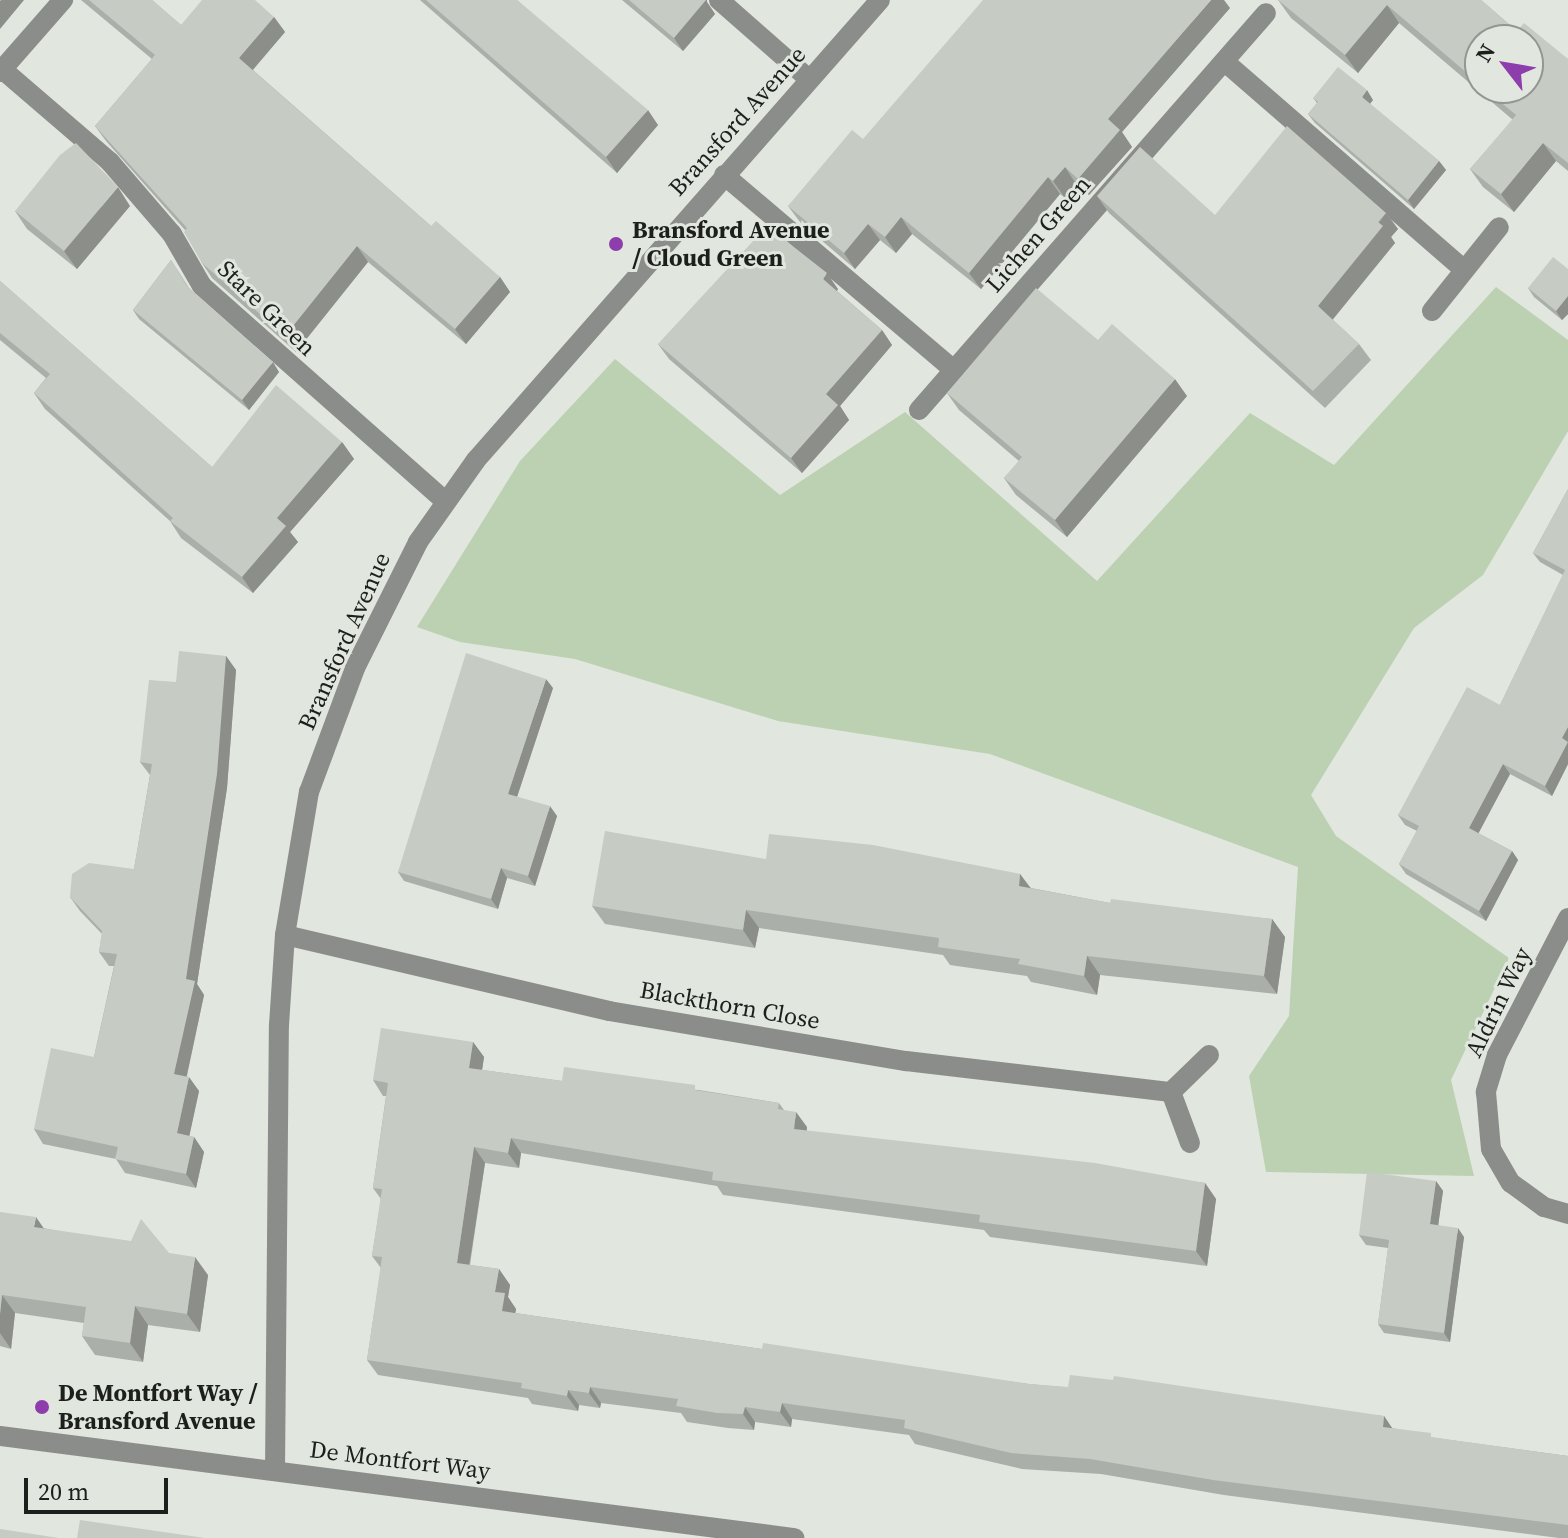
<!DOCTYPE html>
<html>
<head>
<meta charset="utf-8">
<style>
	body { margin:0 }
	#map { position:relative; width:1568px; height:1538px; overflow:hidden; background:#e1e6df; font-family:"Source Serif 4",serif }
	div>[style] { position:absolute }
	[style*='--x'] { left:calc(var(--x)*1px); top:calc(var(--y)*1px); width:calc(var(--w)*1px); rotate:calc(var(--a)*1deg) }
	.green>* { inset:0; background:#bbd1b1 }
	.street>* { height:20px; margin:-10px; padding:0 10px; transform-origin:10px; border-radius:10px; background:#8b8d8a }
	.wall>* { inset:0; background:#aaafa9 }
	.shaded-wall>* { inset:0; background:#8b8e89 }
	.building>* { inset:0; background:#c6cbc4 }
	.dots>* { width:22px; height:22px; translate:-50% -50%; box-sizing:border-box; border:4px solid #e1e6df; border-radius:50% }
	span { translate:-50% -50%; white-space:nowrap; text-align:center; line-height:1.15; -webkit-text-stroke:6px #e1e6df; paint-order:stroke }
	.street-label { font-size:24px; color:#1d1f1c }
	.poi-label { font-size:24px; color:#1d1f1c; font-weight:700 }
	.left { translate:0 -50%; text-align:left }
	.north { position:absolute; left:1464px; top:24px; width:80px; height:80px; box-sizing:border-box; background:#e1e6df; border:2px solid #939691; border-radius:50%; rotate:301deg; font-size:22px; font-weight:700; line-height:32px; text-align:center; color:#1d1f1c }
	.north::after { content:''; display:block; margin:auto; width:28px; height:36px; background:#8e3dac; clip-path:polygon(50% 0,100% 100%,50% 72%,0 100%) }
	.scale { position:absolute; left:24px; top:1478px; width:144px; height:36px; box-sizing:border-box; border:4px solid #1d1f1c; border-top:0; padding-left:10px; font-size:24px; line-height:28px; white-space:nowrap; color:#1d1f1c; -webkit-text-stroke:6px #e1e6df; paint-order:stroke }
</style>
</head>
<body>
<div id="map">
	<div class="green">
		<i style="clip-path:polygon(1496px 287px,1568px 340px,1568px 431px,1483px 575px,1414px 628px,1311px 795px,1336px 836px,1509px 958px,1451px 1080px,1474px 1176px,1266px 1172px,1249px 1076px,1289px 1016px,1298px 867px,990px 754px,778px 721px,575px 659px,460px 642px,417px 627px,520px 461px,615px 359px,780px 495px,905px 412px,1097px 581px,1250px 413px,1334px 465px)"></i>
	</div>
	<div class="street">
		<i style="--x:719;--y:0;--w:120;--a:41.3"></i>
		<i style="--x:1225;--y:62;--w:314;--a:41"></i>
		<i style="--x:2;--y:69;--w:143;--a:40.7"></i>
		<i style="--x:110;--y:162;--w:95;--a:49.3"></i>
		<i style="--x:172;--y:234;--w:60;--a:60"></i>
		<i style="--x:202;--y:286;--w:324;--a:41.5"></i>
		<i style="--x:0;--y:72;--w:96;--a:-48.8"></i>
		<i style="--x:724;--y:175;--w:300;--a:40.3"></i>
		<i style="--x:1432;--y:311;--w:107;--a:-51.4"></i>
		<i style="--x:919;--y:410;--w:527;--a:-48.84"></i>
		<i style="--x:1568;--y:918;--w:154;--a:117.4"></i>
		<i style="--x:1497;--y:1055;--w:39;--a:107"></i>
		<i style="--x:1486;--y:1092;--w:57;--a:85"></i>
		<i style="--x:1491;--y:1149;--w:39;--a:60"></i>
		<i style="--x:1511;--y:1183;--w:41;--a:36"></i>
		<i style="--x:1544;--y:1207;--w:25;--a:16"></i>
		<i style="--x:285;--y:935;--w:333;--a:13.2"></i>
		<i style="--x:609;--y:1011;--w:301;--a:9.6"></i>
		<i style="--x:906;--y:1061;--w:267;--a:6.7"></i>
		<i style="--x:1190;--y:1143;--w:54;--a:-110.4"></i>
		<i style="--x:1171;--y:1092;--w:53;--a:-44.2"></i>
		<i style="--x:0;--y:1436;--w:801;--a:7.32"></i>
		<i style="--x:275;--y:1471;--w:446;--a:-89.5"></i>
		<i style="--x:279;--y:1025;--w:90;--a:-86.2"></i>
		<i style="--x:285;--y:935;--w:145;--a:-80.5"></i>
		<i style="--x:309;--y:792;--w:132;--a:-69.6"></i>
		<i style="--x:355;--y:668;--w:141;--a:-63.4"></i>
		<i style="--x:418;--y:542;--w:100;--a:-54.7"></i>
		<i style="--x:476;--y:460;--w:612;--a:-48.71"></i>
	</div>
	<div class="wall">
		<i style="clip-path:polygon(81px 0,152px 0,181px 25px,274px 17px,285px 32px,253px 70px,431px 226px,500px 277px,510px 292px,466px 344px,368px 262px,296px 352px,212px 278px,202px 263px,185px 230px,106px 141px,95px 126px,152px 59px)"></i>
		<i style="clip-path:polygon(420px 0,517px 0,658px 125px,617px 173px)"></i>
		<i style="clip-path:polygon(622px 0,707px 0,707px 2px,715px 14px,683px 51px)"></i>
		<i style="clip-path:polygon(evenodd,1278px 0,1481px 0,1517px 31px,1568px 59px,1568px 171px,1556px 161px,1514px 212px,1483px 187px,1470px 169px,1513px 120px,1399px 23px,1358px 73px,1291px 18px,1278px 0,1480px 40px,1528px 88px,1480px 88px,1480px 40px)"></i>
		<i style="clip-path:polygon(1230px 8px,1122px 132px,1132px 147px,1089px 195px,1076px 184px,1065px 198px,1060px 194px,981px 289px,912px 234px,896px 253px,880px 240px,855px 269px,800px 222px,788px 206px,863px 139px)"></i>
		<i style="clip-path:polygon(1313px 98px,1373px 100px,1370px 104px,1439px 161px,1446px 170px,1414px 209px,1315px 123px,1308px 114px,1317px 103px)"></i>
		<i style="clip-path:polygon(1097px 196px,1215px 215px,1386px 213px,1398px 229px,1391px 237px,1395px 243px,1332px 319px,1359px 344px,1371px 360px,1325px 408px,1109px 213px)"></i>
		<i style="clip-path:polygon(130px 206px,77px 269px,27px 229px,15px 211px)"></i>
		<i style="clip-path:polygon(171px 260px,189px 288px,279px 372px,249px 410px,139px 319px,133px 310px)"></i>
		<i style="clip-path:polygon(1568px 269px,1568px 314px,1562px 320px,1534px 297px,1528px 288px)"></i>
		<i style="clip-path:polygon(0 281px,212px 467px,342px 442px,354px 459px,290px 532px,298px 542px,253px 593px,181px 538px,170px 521px,45px 409px,34px 393px,46px 378px,0 340px)"></i>
		<i style="clip-path:polygon(838px 289px,837px 291px,882px 330px,892px 345px,840px 406px,849px 420px,802px 473px,669px 359px,658px 344px)"></i>
		<i style="clip-path:polygon(1098px 340px,1187px 396px,1067px 537px,1016px 495px,1004px 478px,1019px 461px,959px 410px,947px 393px)"></i>
		<i style="clip-path:polygon(1568px 489px,1568px 764px,1552px 796px,1510px 774px,1478px 833px,1512px 851px,1518px 860px,1486px 921px,1406px 874px,1399px 864px,1417px 831px,1405px 825px,1398px 815px,1500px 705px,1563px 575px,1540px 562px,1533px 553px)"></i>
		<i style="clip-path:polygon(226px 656px,236px 670px,227px 788px,197px 984px,204px 995px,187px 1076px,199px 1091px,189px 1136px,194px 1137px,204px 1152px,196px 1188px,125px 1173px,116px 1159px,43px 1144px,34px 1129px,94px 1057px,114px 966px,109px 966px,99px 952px,102px 934px,80px 911px,70px 897px,134px 869px,150px 775px,140px 762px,176px 682px)"></i>
		<i style="clip-path:polygon(553px 688px,517px 797px,557px 816px,535px 886px,507px 878px,498px 909px,404px 881px,398px 872px)"></i>
		<i style="clip-path:polygon(766px 859px,1020px 874px,1031px 888px,1110px 903px,1272px 919px,1285px 937px,1277px 994px,1100px 975px,1097px 995px,1031px 982px,1027px 976px,950px 965px,943px 955px,759px 928px,755px 948px,605px 924px,592px 906px)"></i>
		<i style="clip-path:polygon(473px 1042px,484px 1057px,482px 1070px,562px 1081px,699px 1090px,779px 1103px,784px 1110px,807px 1127px,807px 1131px,1205px 1183px,1216px 1199px,1207px 1266px,990px 1237px,984px 1230px,723px 1195px,717px 1186px,521px 1153px,519px 1168px,485px 1163px,470px 1265px,499px 1269px,510px 1285px,508px 1297px,516px 1309px,515px 1313px,762px 1349px,1029px 1384px,1384px 1416px,1392px 1428px,1435px 1438px,1568px 1456px,1568px 1538px,1559px 1538px,1224px 1495px,1101px 1474px,1022px 1469px,915px 1444px,909px 1435px,792px 1419px,791px 1427px,755px 1422px,754px 1430px,728px 1428px,687px 1422px,681px 1413px,601px 1403px,600px 1408px,579px 1405px,578px 1411px,532px 1404px,528px 1398px,378px 1375px,367px 1360px,381px 1268px,372px 1256px,381px 1199px,373px 1188px,386px 1096px,383px 1096px,373px 1080px)"></i>
		<i style="clip-path:polygon(1436px 1181px,1443px 1191px,1438px 1225px,1464px 1237px,1450px 1342px,1384px 1333px,1378px 1324px,1388px 1248px,1366px 1245px,1359px 1235px)"></i>
		<i style="clip-path:polygon(0 1212px,43px 1228px,169px 1253px,208px 1275px,200px 1332px,148px 1325px,143px 1362px,95px 1355px,82px 1336px,84px 1323px,15px 1313px,11px 1349px,0 1346px)"></i>
	</div>
	<div class="shaded-wall">
		<i style="clip-path:polygon(1px 0,24px 0,0 29px,0 1px)"></i>
		<i style="clip-path:polygon(704px 0,707px 0,707px 2px,715px 14px,683px 51px,674px 38px)"></i>
		<i style="clip-path:polygon(1211px 0,1224px 0,1230px 8px,1122px 132px,1132px 147px,1089px 195px,1078px 179px,1108px 119px)"></i>
		<i style="clip-path:polygon(1387px 5px,1399px 23px,1358px 73px,1345px 55px)"></i>
		<i style="clip-path:polygon(274px 17px,285px 32px,250px 73px,239px 58px)"></i>
		<i style="clip-path:polygon(1367px 90px,1373px 100px,1368px 106px,1362px 97px)"></i>
		<i style="clip-path:polygon(648px 110px,658px 125px,617px 173px,606px 157px)"></i>
		<i style="clip-path:polygon(1543px 143px,1556px 161px,1514px 212px,1501px 194px)"></i>
		<i style="clip-path:polygon(1439px 161px,1446px 170px,1414px 209px,1408px 200px)"></i>
		<i style="clip-path:polygon(1065px 167px,1076px 184px,1065px 198px,1053px 181px)"></i>
		<i style="clip-path:polygon(1048px 177px,1060px 194px,981px 289px,969px 273px)"></i>
		<i style="clip-path:polygon(118px 187px,130px 206px,77px 269px,64px 251px)"></i>
		<i style="clip-path:polygon(1386px 213px,1398px 229px,1391px 237px,1395px 243px,1330px 323px,1318px 306px)"></i>
		<i style="clip-path:polygon(901px 217px,912px 234px,896px 253px,885px 237px)"></i>
		<i style="clip-path:polygon(868px 224px,880px 240px,855px 269px,844px 253px)"></i>
		<i style="clip-path:polygon(357px 246px,368px 262px,296px 352px,285px 336px)"></i>
		<i style="clip-path:polygon(827px 273px,838px 289px,834px 295px,823px 279px)"></i>
		<i style="clip-path:polygon(500px 277px,510px 292px,466px 344px,455px 329px)"></i>
		<i style="clip-path:polygon(1568px 296px,1568px 314px,1562px 320px,1556px 311px)"></i>
		<i style="clip-path:polygon(882px 330px,892px 345px,840px 406px,849px 420px,802px 473px,791px 458px,826px 394px)"></i>
		<i style="clip-path:polygon(273px 362px,279px 372px,249px 410px,242px 400px)"></i>
		<i style="clip-path:polygon(1175px 379px,1187px 396px,1067px 537px,1055px 520px)"></i>
		<i style="clip-path:polygon(342px 442px,354px 459px,290px 532px,298px 542px,253px 593px,242px 577px,277px 518px)"></i>
		<i style="clip-path:polygon(226px 656px,236px 670px,227px 788px,197px 984px,204px 995px,184px 1088px,174px 1074px)"></i>
		<i style="clip-path:polygon(546px 679px,553px 688px,515px 803px,508px 794px)"></i>
		<i style="clip-path:polygon(1568px 727px,1568px 764px,1552px 796px,1545px 786px,1562px 738px)"></i>
		<i style="clip-path:polygon(1503px 764px,1510px 774px,1476px 838px,1469px 828px)"></i>
		<i style="clip-path:polygon(550px 806px,557px 816px,535px 886px,528px 876px)"></i>
		<i style="clip-path:polygon(1512px 851px,1518px 860px,1486px 921px,1479px 911px)"></i>
		<i style="clip-path:polygon(501px 868px,507px 878px,498px 909px,491px 899px)"></i>
		<i style="clip-path:polygon(1020px 874px,1033px 892px,1019px 886px)"></i>
		<i style="clip-path:polygon(746px 910px,759px 928px,755px 948px,743px 930px)"></i>
		<i style="clip-path:polygon(1272px 919px,1285px 937px,1277px 994px,1264px 976px)"></i>
		<i style="clip-path:polygon(1087px 956px,1100px 975px,1097px 995px,1084px 976px)"></i>
		<i style="clip-path:polygon(473px 1042px,484px 1057px,480px 1084px,469px 1068px)"></i>
		<i style="clip-path:polygon(189px 1077px,199px 1091px,187px 1147px,177px 1133px)"></i>
		<i style="clip-path:polygon(796px 1112px,807px 1127px,804px 1145px,794px 1129px)"></i>
		<i style="clip-path:polygon(194px 1137px,204px 1152px,196px 1188px,186px 1174px)"></i>
		<i style="clip-path:polygon(511px 1138px,521px 1153px,519px 1168px,508px 1153px)"></i>
		<i style="clip-path:polygon(474px 1147px,485px 1163px,467px 1279px,457px 1263px)"></i>
		<i style="clip-path:polygon(1436px 1181px,1443px 1191px,1437px 1234px,1430px 1224px)"></i>
		<i style="clip-path:polygon(1205px 1183px,1216px 1199px,1207px 1266px,1196px 1251px)"></i>
		<i style="clip-path:polygon(36px 1217px,49px 1236px,34px 1227px)"></i>
		<i style="clip-path:polygon(1458px 1228px,1464px 1237px,1450px 1342px,1444px 1333px)"></i>
		<i style="clip-path:polygon(195px 1257px,208px 1275px,200px 1332px,187px 1314px)"></i>
		<i style="clip-path:polygon(499px 1269px,510px 1285px,508px 1297px,516px 1309px,513px 1327px,502px 1311px,495px 1292px)"></i>
		<i style="clip-path:polygon(2px 1295px,15px 1313px,11px 1349px,0 1333px,0 1314px)"></i>
		<i style="clip-path:polygon(135px 1306px,148px 1325px,143px 1362px,130px 1343px)"></i>
		<i style="clip-path:polygon(590px 1387px,601px 1403px,600px 1408px,589px 1393px)"></i>
		<i style="clip-path:polygon(568px 1390px,579px 1405px,578px 1411px,567px 1396px)"></i>
		<i style="clip-path:polygon(782px 1403px,792px 1419px,791px 1427px,780px 1412px)"></i>
		<i style="clip-path:polygon(745px 1407px,755px 1422px,754px 1430px,743px 1414px)"></i>
		<i style="clip-path:polygon(1384px 1416px,1394px 1431px,1383px 1427px)"></i>
	</div>
	<div class="building">
		<i style="clip-path:polygon(89px 0,152px 0,181px 25px,202px 0,255px 0,274px 17px,239px 58px,431px 226px,436px 221px,500px 277px,455px 329px,357px 246px,285px 336px,202px 263px,184px 232px,187px 228px,95px 126px,155px 55px)"></i>
		<i style="clip-path:polygon(426px 0,517px 0,648px 110px,606px 157px)"></i>
		<i style="clip-path:polygon(629px 0,706px 0,674px 38px)"></i>
		<i style="clip-path:polygon(983px 0,1211px 0,1108px 119px,1120px 130px,1078px 179px,1065px 167px,1053px 181px,1048px 177px,969px 273px,901px 217px,885px 237px,868px 224px,844px 253px,788px 206px,852px 130px,863px 139px)"></i>
		<i style="clip-path:polygon(1278px 0,1481px 0,1517px 31px,1524px 23px,1568px 59px,1568px 163px,1543px 143px,1501px 194px,1470px 169px,1516px 115px,1484px 88px,1528px 88px,1528px 40px,1480px 40px,1480px 84px,1387px 5px,1345px 55px)"></i>
		<i style="clip-path:polygon(1338px 67px,1367px 90px,1362px 97px,1439px 161px,1408px 200px,1308px 114px,1318px 102px,1313px 98px)"></i>
		<i style="clip-path:polygon(1287px 126px,1386px 213px,1378px 222px,1383px 226px,1318px 306px,1359px 344px,1313px 391px,1097px 196px,1140px 147px,1215px 215px)"></i>
		<i style="clip-path:polygon(76px 143px,118px 187px,64px 251px,15px 211px,60px 155px)"></i>
		<i style="clip-path:polygon(767px 226px,827px 273px,823px 279px,882px 330px,826px 394px,838px 405px,791px 458px,658px 344px)"></i>
		<i style="clip-path:polygon(1553px 257px,1568px 269px,1568px 296px,1556px 311px,1528px 288px)"></i>
		<i style="clip-path:polygon(171px 260px,187px 286px,273px 362px,242px 400px,133px 310px)"></i>
		<i style="clip-path:polygon(0 281px,212px 467px,276px 385px,342px 442px,277px 518px,286px 526px,242px 577px,170px 521px,173px 518px,34px 393px,50px 374px,0 333px)"></i>
		<i style="clip-path:polygon(1036px 288px,1098px 340px,1112px 324px,1175px 379px,1055px 520px,1004px 478px,1022px 457px,947px 393px)"></i>
		<i style="clip-path:polygon(1568px 489px,1568px 727px,1562px 738px,1568px 742px,1545px 786px,1503px 764px,1469px 828px,1512px 851px,1479px 911px,1399px 864px,1419px 826px,1398px 815px,1467px 687px,1500px 705px,1565px 570px,1533px 553px)"></i>
		<i style="clip-path:polygon(179px 651px,226px 656px,217px 774px,186px 979px,195px 981px,174px 1074px,189px 1077px,177px 1133px,194px 1137px,186px 1174px,115px 1159px,118px 1147px,34px 1129px,51px 1048px,94px 1057px,117px 954px,99px 952px,102px 931px,70px 897px,72px 874px,89px 863px,134px 869px,152px 764px,140px 762px,149px 680px,176px 682px)"></i>
		<i style="clip-path:polygon(466px 653px,546px 679px,508px 794px,550px 806px,528px 876px,501px 868px,491px 899px,398px 872px)"></i>
		<i style="clip-path:polygon(605px 831px,766px 859px,769px 834px,873px 845px,1020px 874px,1019px 886px,1110px 903px,1111px 899px,1272px 919px,1264px 976px,1087px 956px,1084px 976px,1018px 964px,1020px 959px,938px 947px,939px 938px,746px 910px,743px 930px,592px 906px)"></i>
		<i style="clip-path:polygon(381px 1028px,473px 1042px,469px 1068px,562px 1081px,564px 1067px,695px 1085px,695px 1090px,779px 1103px,778px 1109px,796px 1112px,794px 1129px,1095px 1163px,1205px 1183px,1196px 1251px,979px 1222px,980px 1215px,712px 1180px,713px 1172px,511px 1138px,508px 1153px,474px 1147px,457px 1263px,499px 1269px,495px 1292px,505px 1293px,502px 1311px,762px 1349px,763px 1343px,1029px 1384px,1068px 1387px,1070px 1375px,1113px 1380px,1114px 1376px,1384px 1416px,1383px 1427px,1431px 1433px,1431px 1437px,1568px 1456px,1568px 1525px,1213px 1480px,1090px 1459px,1011px 1453px,904px 1428px,905px 1420px,782px 1403px,780px 1412px,745px 1407px,743px 1414px,717px 1413px,676px 1406px,678px 1399px,590px 1387px,589px 1393px,568px 1390px,567px 1396px,521px 1388px,522px 1383px,367px 1360px,382px 1257px,372px 1256px,382px 1189px,373px 1188px,388px 1083px,373px 1080px)"></i>
		<i style="clip-path:polygon(1367px 1172px,1436px 1181px,1430px 1224px,1458px 1228px,1444px 1333px,1378px 1324px,1389px 1240px,1359px 1235px)"></i>
		<i style="clip-path:polygon(0 1212px,36px 1217px,34px 1227px,131px 1241px,141px 1219px,169px 1253px,195px 1257px,187px 1314px,135px 1306px,130px 1343px,82px 1336px,86px 1307px,2px 1295px,0 1314px)"></i>
		<i style="clip-path:polygon(80px 1520px,205px 1538px,77px 1538px)"></i>
		<i style="clip-path:polygon(0 1529px,59px 1538px,0 1538px)"></i>
	</div>
	<div class="dots">
		<i style="left:616px;top:244px;background:#8e3dac"></i>
		<i style="left:42px;top:1407px;background:#8e3dac"></i>
	</div>
	<div class="street-label">
		<span style="left:737px;top:121px;rotate:-48deg">Bransford Avenue</span>
		<span style="left:1038px;top:234px;rotate:-49deg">Lichen Green</span>
		<span style="left:267px;top:308px;rotate:44deg">Stare Green</span>
		<span style="left:344px;top:641px;rotate:-66deg">Bransford Avenue</span>
		<span style="left:1498px;top:1002px;rotate:-64deg">Aldrin Way</span>
		<span style="left:730px;top:1005px;rotate:10deg">Blackthorn Close</span>
		<span style="left:400px;top:1460px;rotate:7deg">De Montfort Way</span>
	</div>
	<div class="poi-label">
		<span class="left" style="left:632px;top:244px">Bransford Avenue<br>/ Cloud Green</span>
		<span class="left" style="left:58px;top:1407px">De Montfort Way /<br>Bransford Avenue</span>
	</div>
	<div class="north">N</div>
	<div class="scale">20 m</div>
</div>
</body>
</html>
